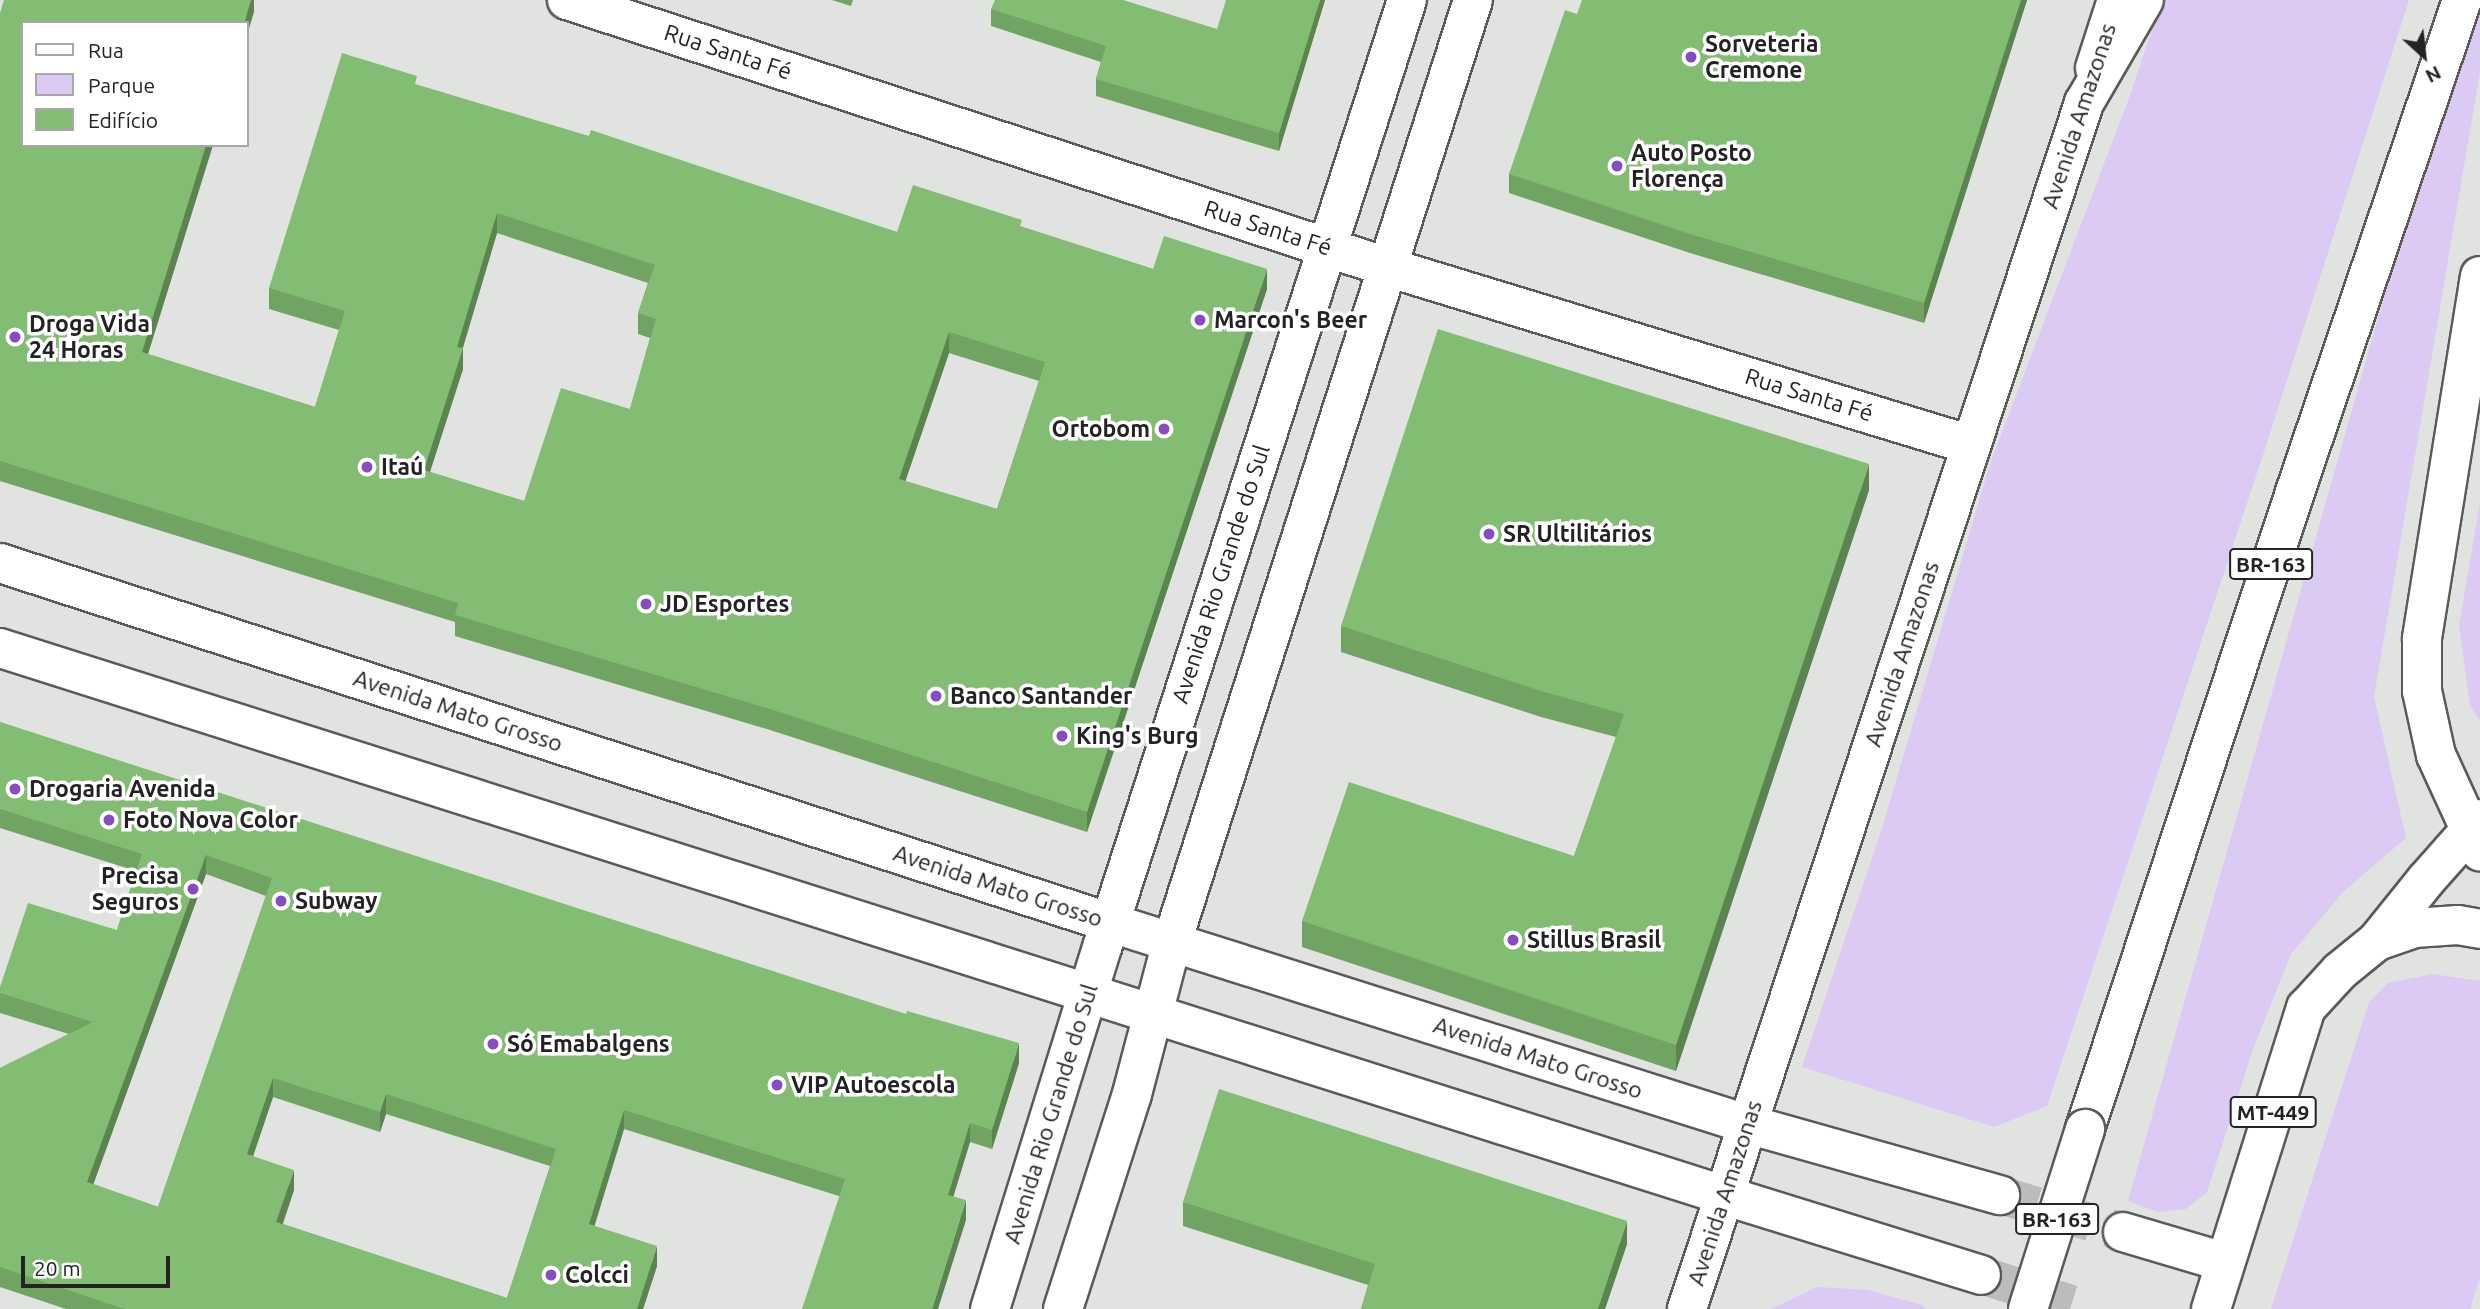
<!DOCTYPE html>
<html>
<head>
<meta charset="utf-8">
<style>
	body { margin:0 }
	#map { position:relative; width:2480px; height:1309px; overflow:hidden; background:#e0e3df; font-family:Ubuntu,sans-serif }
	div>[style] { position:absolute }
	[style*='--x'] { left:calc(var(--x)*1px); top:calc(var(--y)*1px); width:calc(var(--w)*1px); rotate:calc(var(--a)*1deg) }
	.green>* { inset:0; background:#dccaf5 }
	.primary-tunnel>* { height:38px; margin-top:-19px; transform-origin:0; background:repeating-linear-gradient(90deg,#babdb9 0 38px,transparent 0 57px) }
	.roads { filter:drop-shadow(2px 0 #585b58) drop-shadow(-2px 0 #585b58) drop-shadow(0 2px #585b58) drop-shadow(0 -2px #585b58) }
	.minor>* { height:38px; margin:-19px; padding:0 19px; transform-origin:19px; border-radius:19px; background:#fff }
	.tertiary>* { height:38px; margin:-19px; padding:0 19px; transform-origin:19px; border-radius:19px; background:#fff }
	.secondary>* { height:38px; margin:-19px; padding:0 19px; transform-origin:19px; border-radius:19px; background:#fff }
	.primary>* { height:38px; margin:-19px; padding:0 19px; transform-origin:19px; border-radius:19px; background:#fff }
	.trunk>* { height:38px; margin:-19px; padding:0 19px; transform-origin:19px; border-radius:19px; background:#fff }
	.bridges { filter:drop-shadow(2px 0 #585b58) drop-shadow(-2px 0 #585b58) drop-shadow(0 2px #585b58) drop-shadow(0 -2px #585b58) }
	.trunk-bridge>* { height:38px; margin:-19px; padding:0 19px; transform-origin:19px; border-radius:19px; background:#fff }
	.wall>* { inset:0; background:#71a363 }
	.shaded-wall>* { inset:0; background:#5c8450 }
	.building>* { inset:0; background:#83bd73 }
	.dots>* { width:19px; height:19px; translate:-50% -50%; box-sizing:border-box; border:4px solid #fff; border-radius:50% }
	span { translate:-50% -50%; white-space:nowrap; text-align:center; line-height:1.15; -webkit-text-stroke:7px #fff; paint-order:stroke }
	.shield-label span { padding:2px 5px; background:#fff; border:2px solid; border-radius:5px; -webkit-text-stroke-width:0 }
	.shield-label { font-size:21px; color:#222322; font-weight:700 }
	.poi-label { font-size:23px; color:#222322; font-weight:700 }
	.left { translate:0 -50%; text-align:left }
	.right { translate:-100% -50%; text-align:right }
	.street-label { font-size:23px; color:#222322 }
	.legend { position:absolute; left:21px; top:21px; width:228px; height:126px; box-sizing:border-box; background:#fff; border:2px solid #a7a7a7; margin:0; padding:9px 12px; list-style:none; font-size:21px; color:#222322 }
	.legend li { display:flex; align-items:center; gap:14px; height:35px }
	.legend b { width:35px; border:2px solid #a7a7a7 }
	.north { position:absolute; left:2389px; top:21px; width:70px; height:70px; -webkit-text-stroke:5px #fff; paint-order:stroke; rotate:153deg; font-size:19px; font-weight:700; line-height:28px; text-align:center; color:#222322 }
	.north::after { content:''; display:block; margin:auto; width:24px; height:32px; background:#222322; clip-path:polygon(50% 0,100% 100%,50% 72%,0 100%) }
	.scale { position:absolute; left:21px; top:1256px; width:149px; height:32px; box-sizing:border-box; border:4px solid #222322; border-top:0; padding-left:9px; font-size:21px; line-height:24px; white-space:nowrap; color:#222322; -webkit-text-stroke:5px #fff; paint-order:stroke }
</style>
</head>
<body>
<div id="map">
	<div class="green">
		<i style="clip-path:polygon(2162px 0,2409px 0,2263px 455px,2047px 1106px,1994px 1127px,1802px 1067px,1882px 828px,1990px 464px,2129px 98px)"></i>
		<i style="clip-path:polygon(2468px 0,2480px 0,2480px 72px,2374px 697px,2406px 838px,2343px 892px,2291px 954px,2253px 1049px,2207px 1192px,2186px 1209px,2158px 1212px,2128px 1201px)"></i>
		<i style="clip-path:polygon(2480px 503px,2480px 721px,2470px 706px,2459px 625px)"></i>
		<i style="clip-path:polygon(2433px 974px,2480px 981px,2480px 1277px,2470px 1309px,2271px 1309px,2369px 1002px,2388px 983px)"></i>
		<i style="clip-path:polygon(1817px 1287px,1868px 1290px,1922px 1305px,1926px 1309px,1771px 1309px)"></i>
	</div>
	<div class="primary-tunnel">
		<i style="--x:2000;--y:1195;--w:128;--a:16.7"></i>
		<i style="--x:1981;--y:1275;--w:110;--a:17.9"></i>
	</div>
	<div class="roads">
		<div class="minor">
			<i style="--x:567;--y:0;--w:862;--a:18.04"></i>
			<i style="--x:1387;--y:267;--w:611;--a:16.95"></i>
		</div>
		<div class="tertiary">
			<i style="--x:2095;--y:68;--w:71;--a:-72.1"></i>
			<i style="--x:2377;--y:941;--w:78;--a:-51.2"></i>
			<i style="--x:2426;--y:880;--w:81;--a:-48.5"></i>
			<i style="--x:990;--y:1309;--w:381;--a:-72.8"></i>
			<i style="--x:1103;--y:945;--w:993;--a:-72.17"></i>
			<i style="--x:1063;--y:1309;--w:226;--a:-72.2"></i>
			<i style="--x:1132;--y:1094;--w:157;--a:-75.3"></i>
			<i style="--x:1172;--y:942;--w:989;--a:-72.28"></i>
		</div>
		<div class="secondary">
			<i style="--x:0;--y:563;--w:1168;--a:17.95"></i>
			<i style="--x:1111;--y:923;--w:667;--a:17.54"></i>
			<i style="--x:0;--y:648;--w:1808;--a:17.61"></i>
		</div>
		<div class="primary">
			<i style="--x:1747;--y:1124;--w:263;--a:15.7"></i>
			<i style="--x:1723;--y:1195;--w:270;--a:17.2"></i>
			<i style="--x:2123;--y:1232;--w:105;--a:16.5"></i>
			<i style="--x:1687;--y:1309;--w:1270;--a:-71.78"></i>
			<i style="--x:2211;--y:1309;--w:316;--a:-72.5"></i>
			<i style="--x:2306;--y:1008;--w:50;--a:-47.4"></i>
			<i style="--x:2340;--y:971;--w:48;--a:-39"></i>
			<i style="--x:2377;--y:941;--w:39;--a:-19"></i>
			<i style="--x:2414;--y:928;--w:44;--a:-3.9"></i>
			<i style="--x:2458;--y:925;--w:22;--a:10"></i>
		</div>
		<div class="trunk">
			<i style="--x:2084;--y:103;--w:119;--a:-59.8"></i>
			<i style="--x:2480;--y:276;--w:368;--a:99.1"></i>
			<i style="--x:2422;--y:639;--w:52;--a:90"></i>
			<i style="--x:2422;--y:691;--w:66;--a:77.7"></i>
			<i style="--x:2436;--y:755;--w:106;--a:65.4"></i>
			<i style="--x:2085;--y:1129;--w:671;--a:-71.75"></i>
			<i style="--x:2295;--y:492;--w:520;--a:-71.25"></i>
		</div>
	</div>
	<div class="bridges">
		<div class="trunk-bridge">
			<i style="--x:2028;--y:1309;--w:189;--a:-72.4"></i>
		</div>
	</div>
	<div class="wall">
		<i style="clip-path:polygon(evenodd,254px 0,254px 12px,23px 145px,213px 145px,148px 354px,315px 407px,339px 330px,269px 309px,269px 288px,417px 85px,897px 232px,1022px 227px,1153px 269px,1267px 289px,1087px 832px,770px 730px,455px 636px,455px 622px,0 481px,0 13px,254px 0,497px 233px,648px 283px,638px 313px,638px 334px,650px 338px,630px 409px,524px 501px,430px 472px,463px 369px,463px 348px,497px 233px,254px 0,949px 353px,1039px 381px,997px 509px,905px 481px,949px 353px)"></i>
		<i style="clip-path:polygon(832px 0,853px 0,851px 6px)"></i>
		<i style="clip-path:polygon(1325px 0,1279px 151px,1096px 96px,1096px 79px,1101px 62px,991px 26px,991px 9px,1217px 29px)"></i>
		<i style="clip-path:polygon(2027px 0,1924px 323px,1690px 253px,1509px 193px,1509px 174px,1577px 14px)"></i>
		<i style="clip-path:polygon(1869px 490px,1676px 1071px,1302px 947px,1302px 921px,1574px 856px,1616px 737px,1541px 717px,1341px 652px,1341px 626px)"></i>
		<i style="clip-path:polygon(evenodd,0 722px,1019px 1063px,992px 1149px,970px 1142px,953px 1197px,966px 1220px,839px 1196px,624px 1129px,594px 1226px,657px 1266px,643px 1309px,66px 1309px,0 1287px,0 1068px,69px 1034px,0 1013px,0 987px,117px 930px,136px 871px,0 828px,0 722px,206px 874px,266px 896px,158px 1207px,93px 1184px,206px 874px,0 722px,273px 1097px,380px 1132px,386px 1114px,550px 1166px,507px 1298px,283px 1224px,294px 1190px,253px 1156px,273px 1097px)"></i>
		<i style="clip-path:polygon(1183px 1202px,1627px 1244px,1605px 1309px,1361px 1309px,1368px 1285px,1183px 1226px)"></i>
	</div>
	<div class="shaded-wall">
		<i style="clip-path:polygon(251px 0,254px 0,254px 12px,247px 35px,247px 23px,244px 23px)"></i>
		<i style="clip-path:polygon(1320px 0,1325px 0,1279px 151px,1279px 133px)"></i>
		<i style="clip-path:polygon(2021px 0,2027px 0,1924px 323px,1924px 303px)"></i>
		<i style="clip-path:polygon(206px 145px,213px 145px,142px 373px,142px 352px)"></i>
		<i style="clip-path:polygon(497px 213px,497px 233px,462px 350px,463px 348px,463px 369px,424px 490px,424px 470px,457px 347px)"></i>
		<i style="clip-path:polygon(1267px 269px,1267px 289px,1087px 832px,1087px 812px)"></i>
		<i style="clip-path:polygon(949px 332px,949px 353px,899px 500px,899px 479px)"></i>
		<i style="clip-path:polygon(1869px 464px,1869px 490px,1676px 1071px,1676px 1045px)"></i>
		<i style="clip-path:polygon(206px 855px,206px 874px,87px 1202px,87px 1182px)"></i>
		<i style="clip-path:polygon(1019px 1043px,1019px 1063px,992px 1149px,992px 1130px)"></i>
		<i style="clip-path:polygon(273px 1078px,273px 1097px,247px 1174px,247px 1154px)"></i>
		<i style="clip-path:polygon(386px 1094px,386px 1114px,380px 1132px,380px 1112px)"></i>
		<i style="clip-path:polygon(624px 1110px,624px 1129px,589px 1244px,589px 1224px)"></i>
		<i style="clip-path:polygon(970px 1123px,970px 1142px,948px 1214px,948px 1195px)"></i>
		<i style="clip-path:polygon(294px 1170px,294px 1190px,276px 1242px,276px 1222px)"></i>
		<i style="clip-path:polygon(966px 1200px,966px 1220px,938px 1309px,932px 1309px)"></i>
		<i style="clip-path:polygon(1627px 1221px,1627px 1244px,1605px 1309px,1598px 1309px)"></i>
		<i style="clip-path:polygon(657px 1246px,657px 1266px,643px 1309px,637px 1309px)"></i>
	</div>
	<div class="building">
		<i style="clip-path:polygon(evenodd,4px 0,251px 0,244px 23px,23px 23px,23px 145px,206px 145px,142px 352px,315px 407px,345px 311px,269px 288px,342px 53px,417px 76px,415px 84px,589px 136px,591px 130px,897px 232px,913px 185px,1022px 220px,1020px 226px,1153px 269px,1164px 236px,1267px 269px,1087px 812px,770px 709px,455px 615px,458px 603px,0 461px,0 13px,4px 0,497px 213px,655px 265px,638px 313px,656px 319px,630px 409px,561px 388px,524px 501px,424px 470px,463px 348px,457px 347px,497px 213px,4px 0,949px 332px,1045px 362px,997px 509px,899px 479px,949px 332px)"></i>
		<i style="clip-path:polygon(995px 0,1123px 0,1217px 29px,1226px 0,1320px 0,1279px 133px,1096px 79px,1106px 46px,991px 9px)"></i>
		<i style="clip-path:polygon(1582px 0,2021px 0,1924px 303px,1690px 234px,1509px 174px,1565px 10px,1577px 14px)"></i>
		<i style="clip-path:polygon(1438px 329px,1869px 464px,1676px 1045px,1302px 921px,1349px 782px,1574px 856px,1624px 714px,1541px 691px,1341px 626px)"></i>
		<i style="clip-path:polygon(evenodd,0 722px,906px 1014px,907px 1011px,1019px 1043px,992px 1130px,970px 1123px,948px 1195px,966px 1200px,932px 1309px,802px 1309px,845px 1179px,624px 1110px,589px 1224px,657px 1246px,637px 1309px,124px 1309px,0 1267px,0 1068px,93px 1022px,0 993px,0 987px,28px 903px,117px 930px,142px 854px,0 809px,0 722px,206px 855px,272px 878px,158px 1207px,87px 1182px,206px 855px,0 722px,273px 1078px,380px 1112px,386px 1094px,556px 1149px,507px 1298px,276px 1222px,294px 1170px,247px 1154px,273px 1078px)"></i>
		<i style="clip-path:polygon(1219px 1089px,1627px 1221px,1598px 1309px,1361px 1309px,1375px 1264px,1183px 1202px)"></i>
	</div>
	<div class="dots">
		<i style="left:1691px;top:57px;background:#874cc3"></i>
		<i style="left:1617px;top:166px;background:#874cc3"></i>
		<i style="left:1200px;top:320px;background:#874cc3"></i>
		<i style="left:15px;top:337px;background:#874cc3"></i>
		<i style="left:1164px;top:429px;background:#874cc3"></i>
		<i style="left:367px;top:467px;background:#874cc3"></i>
		<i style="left:1489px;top:534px;background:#874cc3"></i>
		<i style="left:646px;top:604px;background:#874cc3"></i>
		<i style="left:936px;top:696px;background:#874cc3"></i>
		<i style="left:1062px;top:736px;background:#874cc3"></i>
		<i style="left:15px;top:789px;background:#874cc3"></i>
		<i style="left:109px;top:820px;background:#874cc3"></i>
		<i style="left:193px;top:889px;background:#874cc3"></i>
		<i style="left:281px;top:901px;background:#874cc3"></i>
		<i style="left:1513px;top:940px;background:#874cc3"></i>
		<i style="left:493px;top:1044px;background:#874cc3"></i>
		<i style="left:777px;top:1085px;background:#874cc3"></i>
		<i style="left:551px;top:1275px;background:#874cc3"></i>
	</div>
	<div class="shield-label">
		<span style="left:2271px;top:564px">BR-163</span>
		<span style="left:2273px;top:1112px">MT-449</span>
		<span style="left:2057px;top:1219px">BR-163</span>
	</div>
	<div class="poi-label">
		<span class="left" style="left:1705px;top:57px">Sorveteria<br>Cremone</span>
		<span class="left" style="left:1631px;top:166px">Auto Posto<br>Florença</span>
		<span class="left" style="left:1214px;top:320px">Marcon's Beer</span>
		<span class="left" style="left:29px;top:337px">Droga Vida<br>24 Horas</span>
		<span class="right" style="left:1150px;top:429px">Ortobom</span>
		<span class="left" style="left:381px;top:467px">Itaú</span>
		<span class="left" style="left:1503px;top:534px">SR Ultilitários</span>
		<span class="left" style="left:660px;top:604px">JD Esportes</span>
		<span class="left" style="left:950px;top:696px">Banco Santander</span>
		<span class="left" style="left:1076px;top:736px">King's Burg</span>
		<span class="left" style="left:29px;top:789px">Drogaria Avenida</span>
		<span class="left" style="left:123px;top:820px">Foto Nova Color</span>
		<span class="right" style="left:179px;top:889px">Precisa<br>Seguros</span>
		<span class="left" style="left:295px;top:901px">Subway</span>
		<span class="left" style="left:1527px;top:940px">Stillus Brasil</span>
		<span class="left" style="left:507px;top:1044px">Só Emabalgens</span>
		<span class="left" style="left:791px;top:1085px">VIP Autoescola</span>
		<span class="left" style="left:565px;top:1275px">Colcci</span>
	</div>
	<div class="street-label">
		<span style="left:728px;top:52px;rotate:18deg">Rua Santa Fé</span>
		<span style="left:2079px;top:116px;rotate:-72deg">Avenida Amazonas</span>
		<span style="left:1268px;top:228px;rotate:18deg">Rua Santa Fé</span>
		<span style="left:1809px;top:395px;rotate:17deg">Rua Santa Fé</span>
		<span style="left:1221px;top:574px;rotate:-72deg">Avenida Rio Grande do Sul</span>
		<span style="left:1902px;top:654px;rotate:-72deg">Avenida Amazonas</span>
		<span style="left:458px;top:711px;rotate:18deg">Avenida Mato Grosso</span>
		<span style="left:998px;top:886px;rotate:18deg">Avenida Mato Grosso</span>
		<span style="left:1538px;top:1058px;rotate:18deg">Avenida Mato Grosso</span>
		<span style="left:1051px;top:1114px;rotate:-73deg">Avenida Rio Grande do Sul</span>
		<span style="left:1725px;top:1193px;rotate:-72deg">Avenida Amazonas</span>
	</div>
	<ul class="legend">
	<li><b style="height:9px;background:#fff"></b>Rua</li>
	<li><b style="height:19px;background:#dccaf5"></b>Parque</li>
	<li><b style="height:19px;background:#83bd73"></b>Edifício</li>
	</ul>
	<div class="north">N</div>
	<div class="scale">20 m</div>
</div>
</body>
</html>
